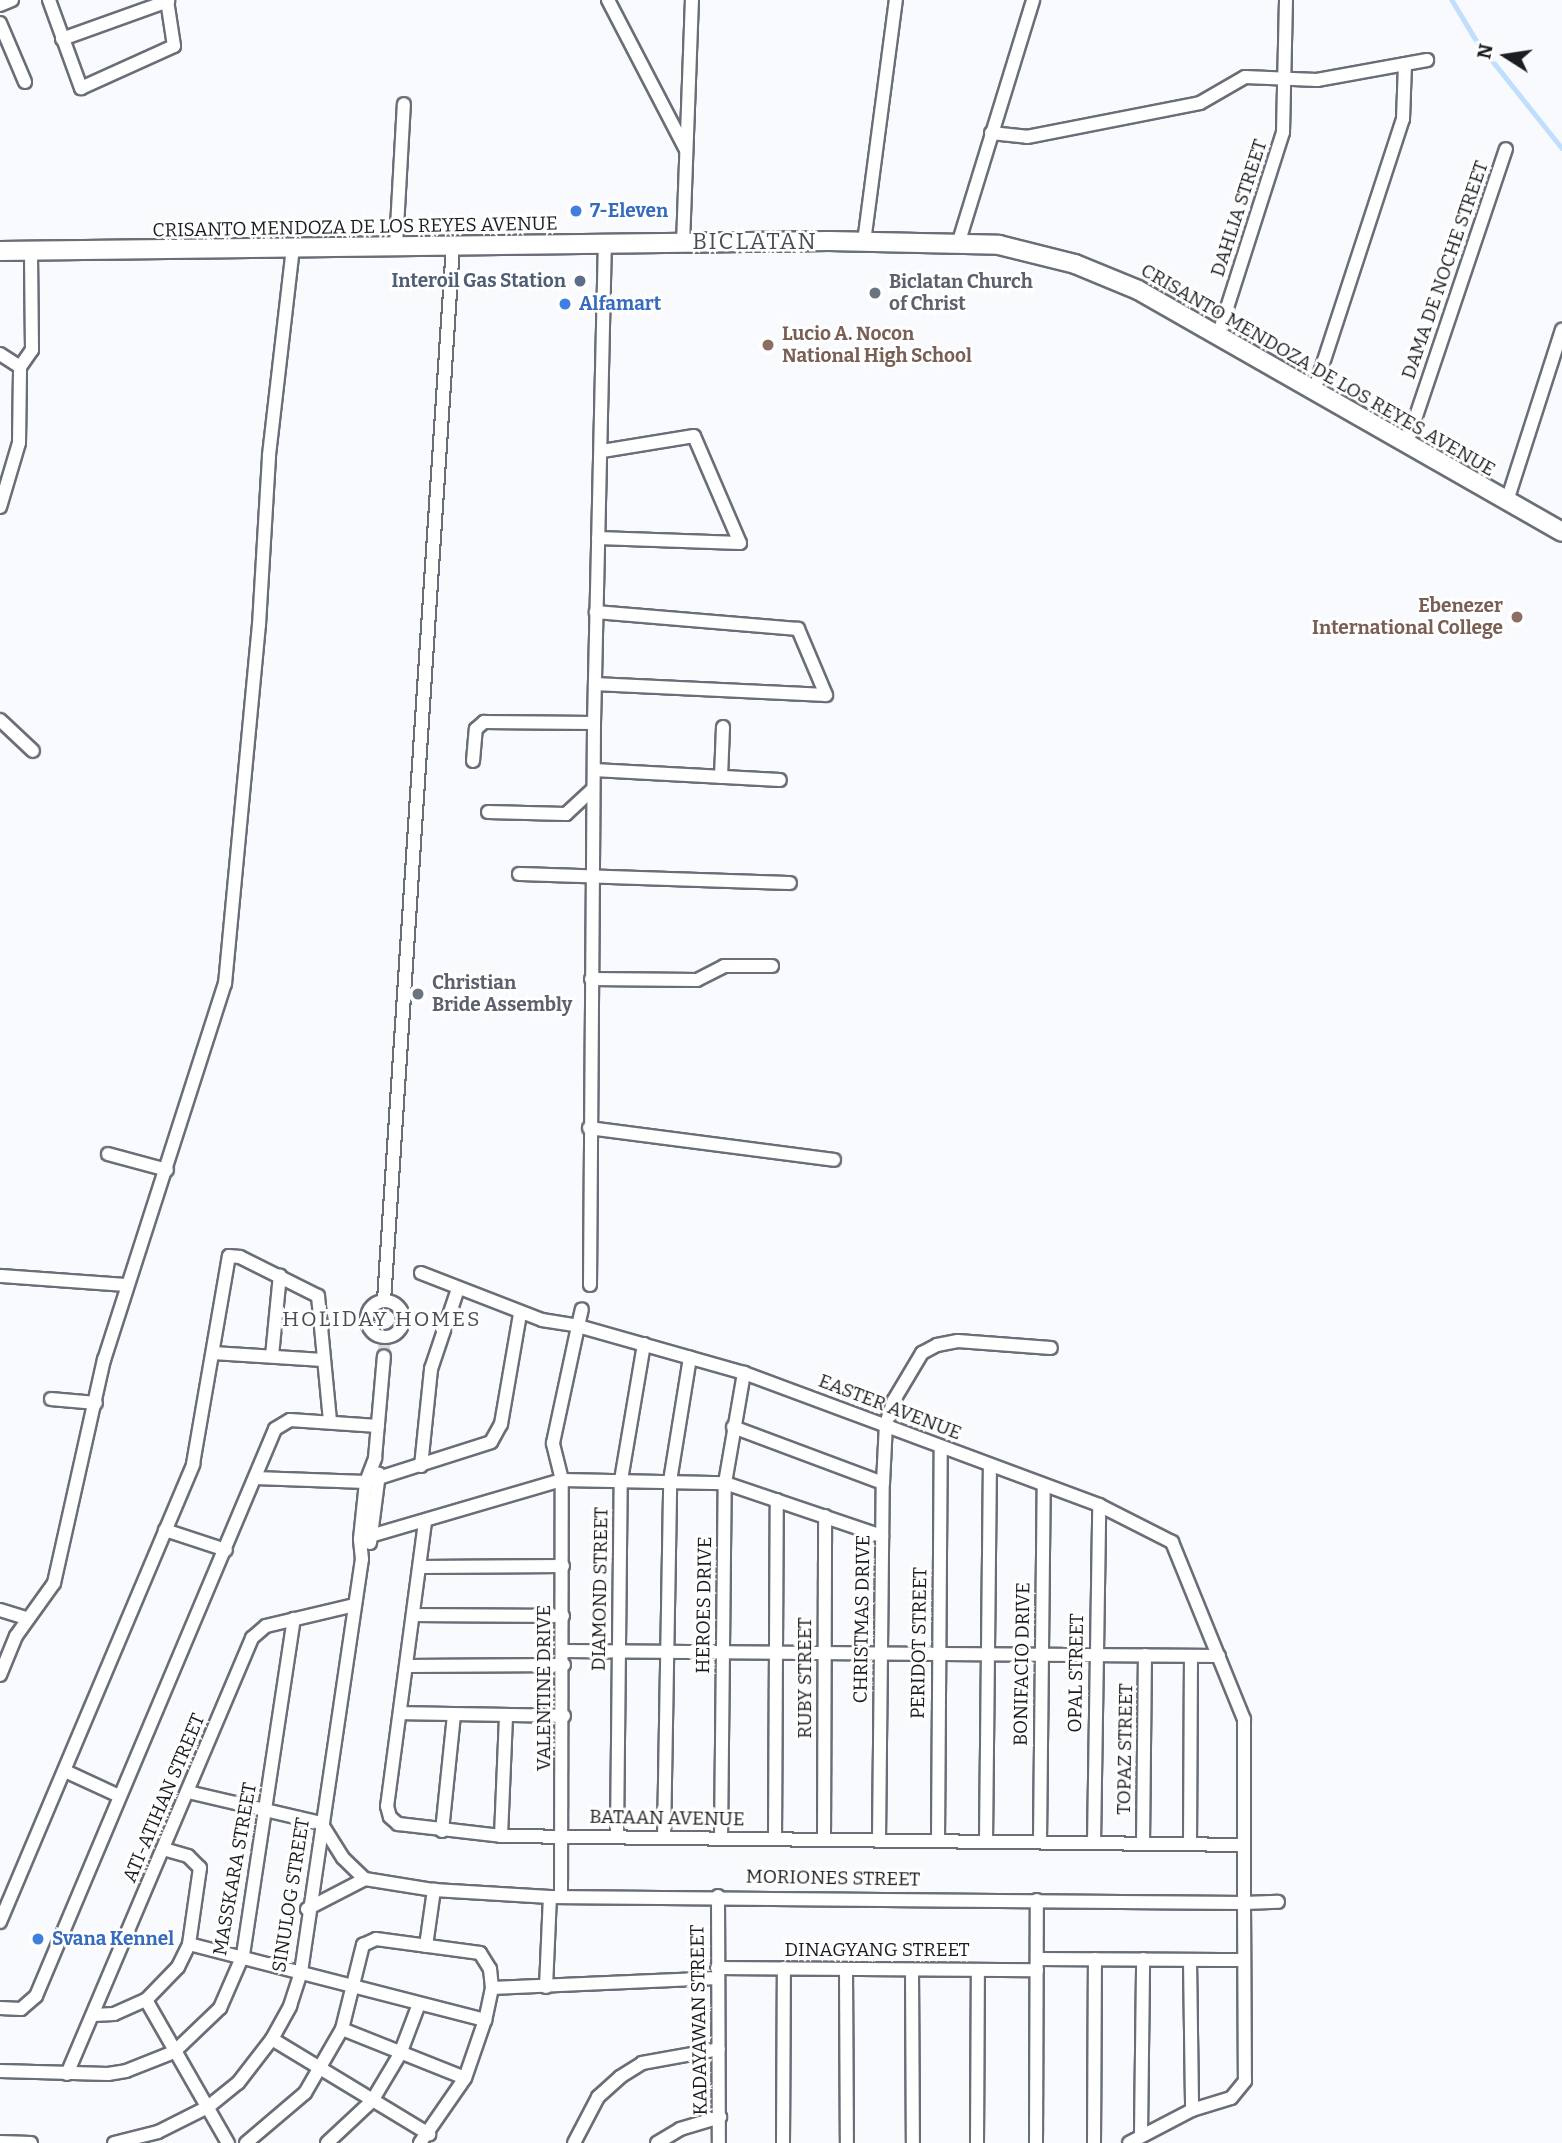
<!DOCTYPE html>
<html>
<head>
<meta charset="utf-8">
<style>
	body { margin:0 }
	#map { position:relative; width:1562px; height:2143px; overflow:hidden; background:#f8fafe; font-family:Bitter,serif }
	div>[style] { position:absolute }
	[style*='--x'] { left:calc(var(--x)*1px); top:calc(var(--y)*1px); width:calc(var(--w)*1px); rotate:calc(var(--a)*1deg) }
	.stream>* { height:4.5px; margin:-2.25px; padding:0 2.25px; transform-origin:2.25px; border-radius:2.25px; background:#c1dffc }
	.street-tunnel>* { height:12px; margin-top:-6px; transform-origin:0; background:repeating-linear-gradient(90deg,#d7d9dd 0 12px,transparent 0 18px) }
	.roads { filter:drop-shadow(2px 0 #696e77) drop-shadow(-2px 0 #696e77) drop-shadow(0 2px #696e77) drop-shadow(0 -2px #696e77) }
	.street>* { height:12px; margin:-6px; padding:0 6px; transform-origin:6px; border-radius:6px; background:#fff }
	.street>.ring { margin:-6px; padding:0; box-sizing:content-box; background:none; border:12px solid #fff; border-radius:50% }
	.secondary>* { height:18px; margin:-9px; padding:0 9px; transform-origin:9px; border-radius:9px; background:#fff }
	.dots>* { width:19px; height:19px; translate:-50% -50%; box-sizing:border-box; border:4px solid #fff; border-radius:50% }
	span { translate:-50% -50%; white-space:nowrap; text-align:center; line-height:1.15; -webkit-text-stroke:5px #fff; paint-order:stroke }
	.street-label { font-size:19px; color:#1b1d20 }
	.shop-label { font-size:19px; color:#366cbe; font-weight:700 }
	.left { translate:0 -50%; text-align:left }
	.service-label { font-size:19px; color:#4e5e75; font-weight:700 }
	.right { translate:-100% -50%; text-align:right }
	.worship-label { font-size:19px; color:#5b616d; font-weight:700 }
	.education-label { font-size:19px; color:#785e54; font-weight:700 }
	.neighbourhood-label { font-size:21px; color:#494e56; letter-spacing:2px }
	.quarter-label { font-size:23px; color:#494e56; letter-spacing:2px }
	.north { position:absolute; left:1471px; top:21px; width:70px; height:70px; -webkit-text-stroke:5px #fff; paint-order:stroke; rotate:282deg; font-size:19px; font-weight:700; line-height:28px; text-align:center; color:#1b1d20 }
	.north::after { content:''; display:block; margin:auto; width:24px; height:32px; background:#1b1d20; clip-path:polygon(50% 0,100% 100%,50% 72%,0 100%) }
</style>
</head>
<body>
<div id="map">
	<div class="stream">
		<i style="--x:1452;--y:0;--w:47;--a:59"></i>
		<i style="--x:1476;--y:40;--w:138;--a:51.5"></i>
	</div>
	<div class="street-tunnel">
		<i style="--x:384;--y:1356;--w:11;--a:-90"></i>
	</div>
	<div class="roads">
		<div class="street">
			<i style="--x:49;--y:0;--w:94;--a:70"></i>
			<i style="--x:81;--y:88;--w:102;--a:-24.3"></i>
			<i style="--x:174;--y:46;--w:47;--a:-98.7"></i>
			<i style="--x:608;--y:0;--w:169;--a:62.5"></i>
			<i style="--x:0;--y:5;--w:13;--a:-23"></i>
			<i style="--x:0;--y:23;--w:64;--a:67"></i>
			<i style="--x:62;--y:39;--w:113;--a:-19.7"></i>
			<i style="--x:991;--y:133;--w:36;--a:6"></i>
			<i style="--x:1027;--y:137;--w:176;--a:-11.1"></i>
			<i style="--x:1200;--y:103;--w:52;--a:-30"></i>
			<i style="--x:1245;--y:77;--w:72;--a:2.4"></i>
			<i style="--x:1317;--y:80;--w:112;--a:-10.3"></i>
			<i style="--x:959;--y:241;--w:252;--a:-72.9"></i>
			<i style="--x:864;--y:242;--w:244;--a:-82.5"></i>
			<i style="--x:683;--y:244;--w:244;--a:-87.9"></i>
			<i style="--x:396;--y:245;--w:141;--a:-86.8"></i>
			<i style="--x:1218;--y:336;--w:214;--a:-72.3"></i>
			<i style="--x:1283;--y:132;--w:132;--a:-88.7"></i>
			<i style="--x:0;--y:354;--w:24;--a:33"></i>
			<i style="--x:20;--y:367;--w:21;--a:-55"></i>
			<i style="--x:32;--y:350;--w:99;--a:-90.6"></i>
			<i style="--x:1315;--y:388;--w:283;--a:-71.9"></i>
			<i style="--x:1403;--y:119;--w:55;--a:-87.9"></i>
			<i style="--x:1407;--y:443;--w:310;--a:-71.4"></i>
			<i style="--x:1507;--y:501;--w:180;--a:-72.2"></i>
			<i style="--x:0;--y:507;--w:67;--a:-73.5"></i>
			<i style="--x:19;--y:443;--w:76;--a:-89.2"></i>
			<i style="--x:598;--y:538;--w:142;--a:2"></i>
			<i style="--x:740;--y:543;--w:116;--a:-113.3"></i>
			<i style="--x:694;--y:436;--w:93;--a:170.7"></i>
			<i style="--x:595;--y:684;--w:231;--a:2.7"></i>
			<i style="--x:826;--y:695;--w:72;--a:-113"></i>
			<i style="--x:798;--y:629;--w:203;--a:-175.2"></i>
			<i style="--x:0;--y:720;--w:45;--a:43.2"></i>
			<i style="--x:473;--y:761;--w:32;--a:-85"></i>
			<i style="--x:476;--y:729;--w:11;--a:-41"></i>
			<i style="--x:484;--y:722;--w:110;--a:0.5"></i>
			<i style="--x:594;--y:770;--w:186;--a:3.1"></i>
			<i style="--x:721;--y:777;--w:50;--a:-87.7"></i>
			<i style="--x:488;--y:812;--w:78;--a:1.5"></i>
			<i style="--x:566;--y:814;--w:37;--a:-43"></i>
			<i style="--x:519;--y:874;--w:271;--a:1.9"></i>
			<i style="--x:591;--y:979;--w:106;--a:0.5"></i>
			<i style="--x:697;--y:980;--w:30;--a:-27"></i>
			<i style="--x:724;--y:966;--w:48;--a:0"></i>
			<i style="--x:589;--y:1128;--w:247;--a:7.4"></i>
			<i style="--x:108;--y:1154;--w:61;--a:15.2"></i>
			<i style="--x:421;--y:1273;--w:130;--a:21.2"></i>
			<i style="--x:542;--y:1320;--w:36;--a:9"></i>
			<i style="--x:578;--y:1326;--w:17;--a:-77"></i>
			<i style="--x:0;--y:1276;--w:127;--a:4.1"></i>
			<i style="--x:590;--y:1285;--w:562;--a:-89.59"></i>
			<i style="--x:594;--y:723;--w:478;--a:-88.7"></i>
			<i style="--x:384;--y:1301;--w:1057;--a:-86.26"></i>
			<i class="ring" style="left:367px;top:1301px;width:24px;height:24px"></i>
			<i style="--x:213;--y:1353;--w:110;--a:3.6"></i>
			<i style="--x:272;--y:1356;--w:81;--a:-84.4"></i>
			<i style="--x:51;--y:1399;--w:45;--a:5.1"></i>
			<i style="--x:733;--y:1427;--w:160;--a:20.5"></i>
			<i style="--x:421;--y:1466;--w:98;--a:-84.1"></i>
			<i style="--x:431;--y:1369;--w:84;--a:-71.4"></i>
			<i style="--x:255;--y:1478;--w:111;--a:2.1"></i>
			<i style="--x:366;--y:1482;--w:131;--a:-17.7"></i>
			<i style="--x:491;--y:1442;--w:21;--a:-61"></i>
			<i style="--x:501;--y:1424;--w:112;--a:-80.2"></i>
			<i style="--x:425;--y:1522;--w:287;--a:97.6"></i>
			<i style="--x:387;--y:1806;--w:11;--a:75"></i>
			<i style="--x:390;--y:1817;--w:11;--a:41"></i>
			<i style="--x:398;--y:1824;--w:104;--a:6.6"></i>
			<i style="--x:501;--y:1836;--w:742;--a:0.69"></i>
			<i style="--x:165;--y:1530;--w:64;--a:18.2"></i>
			<i style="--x:360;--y:1539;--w:210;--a:-16.3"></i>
			<i style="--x:562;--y:1480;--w:38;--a:-104"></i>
			<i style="--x:553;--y:1443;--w:120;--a:-77.9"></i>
			<i style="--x:578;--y:1326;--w:173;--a:15.8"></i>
			<i style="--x:744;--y:1373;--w:379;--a:20.4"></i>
			<i style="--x:1099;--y:1505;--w:82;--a:26.9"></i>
			<i style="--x:1172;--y:1542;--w:191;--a:67.9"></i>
			<i style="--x:1244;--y:1719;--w:184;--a:90"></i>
			<i style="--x:1244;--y:1903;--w:34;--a:-2"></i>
			<i style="--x:370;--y:1543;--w:70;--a:-82.6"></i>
			<i style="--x:420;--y:1567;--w:143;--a:-0.4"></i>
			<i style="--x:0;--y:1610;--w:28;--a:17"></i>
			<i style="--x:413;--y:1615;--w:150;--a:0.4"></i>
			<i style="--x:564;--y:1651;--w:655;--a:0.44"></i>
			<i style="--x:406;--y:1666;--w:158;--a:-0.4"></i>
			<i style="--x:0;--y:1675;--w:42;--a:-67.7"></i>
			<i style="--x:16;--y:1636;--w:65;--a:-54.4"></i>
			<i style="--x:54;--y:1583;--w:229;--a:-77.4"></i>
			<i style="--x:104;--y:1360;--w:395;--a:-72.2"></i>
			<i style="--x:225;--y:984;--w:361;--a:-84.6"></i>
			<i style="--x:259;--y:625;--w:170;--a:-86.6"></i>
			<i style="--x:269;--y:455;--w:209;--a:-83.4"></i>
			<i style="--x:400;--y:1713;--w:164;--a:1"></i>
			<i style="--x:65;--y:1771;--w:60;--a:24.8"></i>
			<i style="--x:188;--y:1792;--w:137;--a:13.1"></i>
			<i style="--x:321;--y:1823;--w:41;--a:57.8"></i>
			<i style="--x:343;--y:1858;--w:30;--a:44"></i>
			<i style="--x:442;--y:1831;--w:117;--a:-84.1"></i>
			<i style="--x:501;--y:1836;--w:120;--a:-87.6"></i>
			<i style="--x:617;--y:1837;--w:357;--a:-89.4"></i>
			<i style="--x:621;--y:1480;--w:138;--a:-80.4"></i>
			<i style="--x:664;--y:1838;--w:357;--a:-89"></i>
			<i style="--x:670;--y:1481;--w:125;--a:-80.8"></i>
			<i style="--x:721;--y:1839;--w:356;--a:-89.4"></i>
			<i style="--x:725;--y:1483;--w:112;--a:-80.2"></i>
			<i style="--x:775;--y:1839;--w:339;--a:-89.7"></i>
			<i style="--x:824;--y:1839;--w:323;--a:-89.8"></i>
			<i style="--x:879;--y:1840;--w:357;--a:-89.4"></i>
			<i style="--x:883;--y:1483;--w:59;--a:-87.1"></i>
			<i style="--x:886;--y:1424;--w:25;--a:-72"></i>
			<i style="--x:894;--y:1400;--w:55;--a:-59.2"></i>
			<i style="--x:922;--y:1353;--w:17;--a:-28"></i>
			<i style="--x:937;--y:1345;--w:21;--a:-11"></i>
			<i style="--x:958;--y:1341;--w:93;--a:4.3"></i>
			<i style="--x:938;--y:1841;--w:394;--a:-89.6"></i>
			<i style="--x:986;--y:1841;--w:375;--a:-89.4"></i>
			<i style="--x:1040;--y:1841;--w:354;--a:-89.4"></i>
			<i style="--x:1094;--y:1842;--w:337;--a:-89.1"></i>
			<i style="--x:1143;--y:1843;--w:188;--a:-89.4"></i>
			<i style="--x:1190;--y:1844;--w:188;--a:-89.7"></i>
			<i style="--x:718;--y:1896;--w:247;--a:89.8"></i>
			<i style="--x:561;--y:1897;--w:417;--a:-89.9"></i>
			<i style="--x:562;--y:1480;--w:163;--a:1.1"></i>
			<i style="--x:725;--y:1483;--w:166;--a:18.7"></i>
			<i style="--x:307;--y:1909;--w:65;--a:-27.3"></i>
			<i style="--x:365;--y:1879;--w:70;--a:9.1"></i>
			<i style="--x:434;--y:1890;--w:116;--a:3.5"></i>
			<i style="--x:550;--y:1897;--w:694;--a:0.5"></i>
			<i style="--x:1244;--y:1903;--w:178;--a:89.7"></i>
			<i style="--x:1245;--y:2081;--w:22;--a:129"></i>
			<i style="--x:1231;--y:2098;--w:41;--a:162.9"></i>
			<i style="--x:1192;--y:2110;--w:71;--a:152.4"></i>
			<i style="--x:0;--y:1922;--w:497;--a:-67.1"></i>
			<i style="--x:193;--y:1464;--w:211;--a:-80.2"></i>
			<i style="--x:229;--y:1256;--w:11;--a:5"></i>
			<i style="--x:240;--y:1257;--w:87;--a:26.6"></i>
			<i style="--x:318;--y:1296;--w:126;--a:84.5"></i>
			<i style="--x:189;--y:1944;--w:306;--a:14.4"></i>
			<i style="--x:426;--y:1946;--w:57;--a:-81.9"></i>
			<i style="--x:1037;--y:1959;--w:207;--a:0.3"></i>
			<i style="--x:1190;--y:1960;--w:150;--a:89.2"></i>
			<i style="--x:717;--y:1968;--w:320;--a:0.4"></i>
			<i style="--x:846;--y:1970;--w:173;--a:89.7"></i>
			<i style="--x:912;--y:1970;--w:173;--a:89.7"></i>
			<i style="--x:546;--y:1987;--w:90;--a:-87.5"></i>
			<i style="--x:492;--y:1988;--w:226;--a:-2.5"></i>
			<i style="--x:146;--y:2000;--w:165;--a:60.2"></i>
			<i style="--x:0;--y:2008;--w:21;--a:3"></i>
			<i style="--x:21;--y:2009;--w:20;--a:-41"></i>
			<i style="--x:36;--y:1996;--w:615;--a:-67.14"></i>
			<i style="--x:275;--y:1429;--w:17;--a:-31"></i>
			<i style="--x:290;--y:1420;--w:88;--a:3.9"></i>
			<i style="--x:93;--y:2015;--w:21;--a:-3"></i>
			<i style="--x:114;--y:2014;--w:35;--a:-24"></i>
			<i style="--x:146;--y:2000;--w:46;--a:-45.9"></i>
			<i style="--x:178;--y:1967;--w:25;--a:-64"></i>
			<i style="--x:189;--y:1944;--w:77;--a:-81.8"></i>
			<i style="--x:200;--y:1868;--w:17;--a:-135"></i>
			<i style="--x:188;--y:1856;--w:25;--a:-164"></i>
			<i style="--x:342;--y:2029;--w:132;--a:21.7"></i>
			<i style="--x:272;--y:2039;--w:184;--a:31.2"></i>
			<i style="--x:0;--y:2071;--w:108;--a:1.6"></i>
			<i style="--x:108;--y:2074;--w:18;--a:-9"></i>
			<i style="--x:126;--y:2071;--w:52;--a:-21.6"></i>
			<i style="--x:174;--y:2052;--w:64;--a:-43.7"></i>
			<i style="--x:220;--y:2008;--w:58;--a:-66.5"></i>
			<i style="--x:243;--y:1955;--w:340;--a:-81.4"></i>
			<i style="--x:67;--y:2074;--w:474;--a:-67"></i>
			<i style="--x:252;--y:1638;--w:18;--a:-41"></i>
			<i style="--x:266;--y:1626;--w:91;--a:-13.3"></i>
			<i style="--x:1141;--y:2134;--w:175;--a:-89.3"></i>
			<i style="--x:0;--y:2142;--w:31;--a:2"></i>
			<i style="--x:114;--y:2143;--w:45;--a:-14"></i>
			<i style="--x:158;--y:2132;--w:56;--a:-26.6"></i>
			<i style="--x:208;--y:2107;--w:38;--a:-39"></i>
			<i style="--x:238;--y:2083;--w:56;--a:-52.3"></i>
			<i style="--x:272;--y:2039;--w:38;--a:-61"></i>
			<i style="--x:290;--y:2006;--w:36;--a:-72"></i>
			<i style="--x:301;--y:1972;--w:417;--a:-81.6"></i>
			<i style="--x:362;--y:1559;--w:20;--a:-96"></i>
			<i style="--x:360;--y:1539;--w:57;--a:-84"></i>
			<i style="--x:366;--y:1482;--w:26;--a:-69"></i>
			<i style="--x:375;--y:1458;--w:102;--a:-85"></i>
			<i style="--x:246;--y:2143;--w:77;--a:-40.3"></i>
			<i style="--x:305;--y:2093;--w:74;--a:-60"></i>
			<i style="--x:342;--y:2029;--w:87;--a:-76"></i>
			<i style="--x:363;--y:1945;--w:14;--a:-25"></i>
			<i style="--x:376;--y:1939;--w:105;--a:7.7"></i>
			<i style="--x:480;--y:1953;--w:19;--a:58"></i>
			<i style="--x:490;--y:1969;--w:19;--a:84"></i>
			<i style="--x:492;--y:1988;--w:33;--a:102"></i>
			<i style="--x:485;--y:2020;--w:61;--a:109"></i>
			<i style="--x:465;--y:2078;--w:79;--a:124.7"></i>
			<i style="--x:327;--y:2143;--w:62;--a:-43"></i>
			<i style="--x:372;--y:2101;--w:55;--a:-59.2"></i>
			<i style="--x:400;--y:2054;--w:53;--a:-69.2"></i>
			<i style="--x:574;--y:2143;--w:52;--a:-62.4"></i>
			<i style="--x:598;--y:2097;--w:30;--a:-42"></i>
			<i style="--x:620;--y:2077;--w:26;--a:-32"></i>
			<i style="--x:642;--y:2063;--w:78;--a:-10.3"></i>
			<i style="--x:657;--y:2143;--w:27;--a:-31"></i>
			<i style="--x:680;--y:2129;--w:42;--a:-16.7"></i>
			<i style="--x:783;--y:2143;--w:175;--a:-89.7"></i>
			<i style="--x:977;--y:2143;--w:173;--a:-89.7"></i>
			<i style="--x:1036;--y:2143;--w:243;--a:-89.8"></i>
			<i style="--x:1094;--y:2143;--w:184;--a:-89.7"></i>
		</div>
		<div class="secondary">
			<i style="--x:0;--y:251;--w:829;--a:-0.69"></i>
			<i style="--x:829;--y:241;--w:170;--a:1.3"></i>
			<i style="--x:999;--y:245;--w:78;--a:14"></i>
			<i style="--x:1075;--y:264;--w:68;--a:22.4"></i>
			<i style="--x:1138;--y:290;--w:488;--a:29.7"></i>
		</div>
	</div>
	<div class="dots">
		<i style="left:576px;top:211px;background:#3f7fe0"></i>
		<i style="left:580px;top:281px;background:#5c6f8a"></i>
		<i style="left:875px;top:293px;background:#6b7280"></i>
		<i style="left:565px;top:304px;background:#3f7fe0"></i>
		<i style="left:768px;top:345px;background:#8d6e63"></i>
		<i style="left:1517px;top:617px;background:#8d6e63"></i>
		<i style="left:418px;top:994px;background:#6b7280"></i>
		<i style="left:38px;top:1939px;background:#3f7fe0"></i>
	</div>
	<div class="street-label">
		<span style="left:1239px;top:208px;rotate:-72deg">DAHLIA STREET</span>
		<span style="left:355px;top:227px;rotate:-1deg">CRISANTO MENDOZA DE LOS REYES AVENUE</span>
		<span style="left:1445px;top:270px;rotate:-71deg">DAMA DE NOCHE STREET</span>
		<span style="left:1318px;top:370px;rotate:30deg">CRISANTO MENDOZA DE LOS REYES AVENUE</span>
		<span style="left:890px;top:1407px;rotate:21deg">EASTER AVENUE</span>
		<span style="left:600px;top:1589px;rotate:-89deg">DIAMOND STREET</span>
		<span style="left:704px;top:1605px;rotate:-89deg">HEROES DRIVE</span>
		<span style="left:862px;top:1619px;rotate:-89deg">CHRISTMAS DRIVE</span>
		<span style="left:919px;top:1643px;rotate:-89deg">PERIDOT STREET</span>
		<span style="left:1022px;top:1664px;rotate:-89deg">BONIFACIO DRIVE</span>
		<span style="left:1076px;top:1673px;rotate:-89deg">OPAL STREET</span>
		<span style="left:805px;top:1678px;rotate:-90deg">RUBY STREET</span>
		<span style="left:544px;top:1688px;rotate:-90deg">VALENTINE DRIVE</span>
		<span style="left:1125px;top:1749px;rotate:-89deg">TOPAZ STREET</span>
		<span style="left:164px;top:1798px;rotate:-67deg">ATI-ATIHAN STREET</span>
		<span style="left:667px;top:1818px;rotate:1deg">BATAAN AVENUE</span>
		<span style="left:235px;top:1869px;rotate:-80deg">MASSKARA STREET</span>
		<span style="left:833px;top:1878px;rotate:1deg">MORIONES STREET</span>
		<span style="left:291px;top:1895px;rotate:-81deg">SINULOG STREET</span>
		<span style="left:877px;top:1950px">DINAGYANG STREET</span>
		<span style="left:699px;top:2020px;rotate:-91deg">KADAYAWAN STREET</span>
	</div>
	<div class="shop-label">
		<span class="left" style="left:590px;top:211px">7-Eleven</span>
		<span class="left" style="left:579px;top:304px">Alfamart</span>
		<span class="left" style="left:52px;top:1939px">Svana Kennel</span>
	</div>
	<div class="service-label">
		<span class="right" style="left:566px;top:281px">Interoil Gas Station</span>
	</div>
	<div class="worship-label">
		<span class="left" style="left:889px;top:293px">Biclatan Church<br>of Christ</span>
		<span class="left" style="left:432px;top:994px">Christian<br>Bride Assembly</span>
	</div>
	<div class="education-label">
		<span class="left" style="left:782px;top:345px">Lucio A. Nocon<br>National High School</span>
		<span class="right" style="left:1503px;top:617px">Ebenezer<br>International College</span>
	</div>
	<div class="neighbourhood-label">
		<span style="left:382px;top:1319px">HOLIDAY HOMES</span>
	</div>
	<div class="quarter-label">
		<span style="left:755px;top:241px">BICLATAN</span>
	</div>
	<div class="north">N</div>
</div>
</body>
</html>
